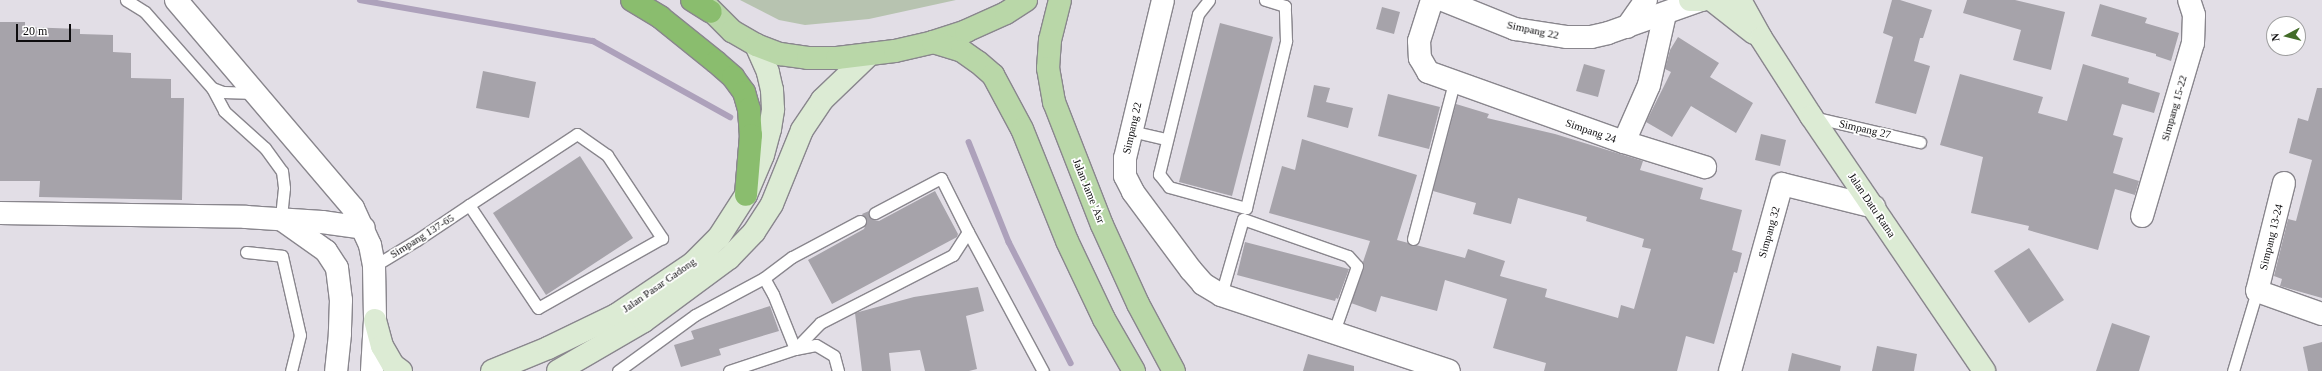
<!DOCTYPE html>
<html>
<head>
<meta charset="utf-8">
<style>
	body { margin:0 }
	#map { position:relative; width:2322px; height:371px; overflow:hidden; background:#e2dee6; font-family:"Times New Roman",serif }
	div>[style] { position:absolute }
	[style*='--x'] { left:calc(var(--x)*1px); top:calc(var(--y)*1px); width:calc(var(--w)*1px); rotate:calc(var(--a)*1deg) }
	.green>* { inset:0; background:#b7c3b0 }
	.stream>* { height:5.5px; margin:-2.75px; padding:0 2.75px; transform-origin:2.75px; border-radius:2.75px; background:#ada1bb }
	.building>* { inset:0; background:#a6a3aa }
	.roads { filter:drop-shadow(1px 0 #89868d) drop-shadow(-1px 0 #89868d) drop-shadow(0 1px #89868d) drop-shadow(0 -1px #89868d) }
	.lane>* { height:11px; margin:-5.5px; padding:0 5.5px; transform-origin:5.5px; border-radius:5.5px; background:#fff }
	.street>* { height:22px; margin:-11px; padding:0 11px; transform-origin:11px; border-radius:11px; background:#fff }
	.secondary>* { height:22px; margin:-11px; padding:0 11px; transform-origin:11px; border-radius:11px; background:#dcebd4 }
	.primary>* { height:22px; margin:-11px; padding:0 11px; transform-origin:11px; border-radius:11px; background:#b9d7a8 }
	.highway>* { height:22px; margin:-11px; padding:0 11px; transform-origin:11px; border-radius:11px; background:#8abd6e }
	span { translate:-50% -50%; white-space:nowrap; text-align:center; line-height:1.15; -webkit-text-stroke:3.5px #fff; paint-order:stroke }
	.street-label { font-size:11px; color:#0d0c0e }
	.north { position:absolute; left:2266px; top:16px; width:40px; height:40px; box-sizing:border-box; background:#fff; border:1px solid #9e9e9f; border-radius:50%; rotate:263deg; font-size:11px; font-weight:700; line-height:16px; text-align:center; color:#0d0c0e }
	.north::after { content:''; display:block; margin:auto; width:14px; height:18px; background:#436c29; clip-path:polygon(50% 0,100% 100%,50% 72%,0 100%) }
	.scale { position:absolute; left:16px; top:24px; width:55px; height:18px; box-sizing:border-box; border:2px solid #0d0c0e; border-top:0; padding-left:5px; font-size:12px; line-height:14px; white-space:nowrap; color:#0d0c0e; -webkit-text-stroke:3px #fff; paint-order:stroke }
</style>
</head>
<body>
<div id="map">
	<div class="green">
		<i style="clip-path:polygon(740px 0,956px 0,869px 19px,805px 25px,779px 20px)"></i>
	</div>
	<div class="stream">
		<i style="--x:360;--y:0;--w:237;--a:10"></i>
		<i style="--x:593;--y:41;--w:157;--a:29"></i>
		<i style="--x:969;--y:142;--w:108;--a:68.2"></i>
		<i style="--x:1009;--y:242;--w:136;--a:62.9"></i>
	</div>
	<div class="building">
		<i style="clip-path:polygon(1892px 0,1900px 0,1932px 10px,1923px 38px,1920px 38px,1914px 61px,1930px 66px,1916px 114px,1875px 103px,1893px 37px,1883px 33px)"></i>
		<i style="clip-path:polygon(1967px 0,2015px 0,2065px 12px,2051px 70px,2013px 60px,2021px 30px,1963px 13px)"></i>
		<i style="clip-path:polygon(2100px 4px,2147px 18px,2145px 23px,2179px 33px,2171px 61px,2156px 56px,2156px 54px,2091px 36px)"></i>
		<i style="clip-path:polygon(1382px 7px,1400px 12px,1394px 34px,1376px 29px)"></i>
		<i style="clip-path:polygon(0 22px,25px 22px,25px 27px,80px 29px,80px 34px,113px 35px,113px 52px,131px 53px,131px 78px,171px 79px,171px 98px,184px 98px,182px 200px,39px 197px,40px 181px,0 181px)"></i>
		<i style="clip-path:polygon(1220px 23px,1273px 37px,1232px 196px,1179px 182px)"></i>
		<i style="clip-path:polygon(1678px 37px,1719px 63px,1710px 77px,1753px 103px,1736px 133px,1691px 106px,1672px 137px,1646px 122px,1671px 72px,1665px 69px,1670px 50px)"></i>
		<i style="clip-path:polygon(1584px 64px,1605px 70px,1598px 97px,1576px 91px)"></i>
		<i style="clip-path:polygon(2083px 64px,2129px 78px,2128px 83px,2160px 93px,2154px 113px,2122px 104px,2113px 135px,2123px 138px,2113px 173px,2139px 181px,2135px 195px,2115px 189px,2098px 250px,2028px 230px,2029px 226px,1971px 213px,1983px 157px,1940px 145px,1960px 74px,2043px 97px,2038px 113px,2067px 121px)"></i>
		<i style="clip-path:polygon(483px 71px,536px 82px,529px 118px,476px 108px)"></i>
		<i style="clip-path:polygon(1314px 85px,1330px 88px,1326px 102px,1353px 108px,1348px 128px,1307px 117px)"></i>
		<i style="clip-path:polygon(2317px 88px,2322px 88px,2322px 298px,2280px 286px,2282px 279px,2274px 276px,2288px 219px,2296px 221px,2312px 160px,2289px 153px,2298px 118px,2308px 121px)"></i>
		<i style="clip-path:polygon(1388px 94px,1440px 107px,1429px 149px,1378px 136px)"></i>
		<i style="clip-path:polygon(1456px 104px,1489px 114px,1487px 118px,1555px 134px,1643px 161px,1640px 170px,1703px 188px,1700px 199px,1742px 210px,1732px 250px,1742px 253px,1737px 273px,1734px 272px,1714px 344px,1686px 336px,1677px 371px,1544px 371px,1546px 363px,1493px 348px,1507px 299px,1445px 280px,1437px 311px,1381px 296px,1376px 312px,1351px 303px,1364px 268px,1363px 262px,1370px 241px,1269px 213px,1282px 166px,1295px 170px,1302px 139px,1417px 175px,1397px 240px,1465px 258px,1468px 249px,1505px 261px,1500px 276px,1547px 289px,1545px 297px,1618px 318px,1621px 305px,1634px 309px,1651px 249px,1642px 247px,1644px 239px,1586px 221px,1587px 217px,1518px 198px,1511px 224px,1473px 214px,1476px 203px,1433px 191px)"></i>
		<i style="clip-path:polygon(1761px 134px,1786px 140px,1780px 166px,1755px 160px)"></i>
		<i style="clip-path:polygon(580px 156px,633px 238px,546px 295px,493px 213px)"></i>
		<i style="clip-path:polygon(935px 191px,958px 234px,957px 237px,832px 304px,808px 260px,864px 229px,867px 221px,862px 214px,869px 211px,871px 219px,879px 221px)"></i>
		<i style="clip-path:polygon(1245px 242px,1349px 269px,1338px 299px,1336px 298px,1335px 301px,1237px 275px)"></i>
		<i style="clip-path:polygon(2029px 248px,2064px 300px,2029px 323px,1994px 271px)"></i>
		<i style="clip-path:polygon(978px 287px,984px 311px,966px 316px,977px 369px,969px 371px,925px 371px,920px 350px,889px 353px,891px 371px,862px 371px,855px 313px,914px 297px)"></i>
		<i style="clip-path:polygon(770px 306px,779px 331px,719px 349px,721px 355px,681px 367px,674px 345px,694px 339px,691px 331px)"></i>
		<i style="clip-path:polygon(2112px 323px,2150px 336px,2139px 371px,2096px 371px)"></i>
		<i style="clip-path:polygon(2322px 342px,2322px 371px,2308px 371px,2303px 347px)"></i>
		<i style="clip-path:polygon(1877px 346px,1917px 354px,1914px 371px,1872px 371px)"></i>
		<i style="clip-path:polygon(1792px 353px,1841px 366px,1840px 371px,1788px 371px)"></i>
		<i style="clip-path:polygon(1308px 354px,1354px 366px,1354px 371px,1303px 371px)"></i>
	</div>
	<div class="roads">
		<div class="lane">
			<i style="--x:126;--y:0;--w:22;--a:32"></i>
			<i style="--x:145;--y:12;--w:101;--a:48.6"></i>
			<i style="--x:212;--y:88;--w:26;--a:62"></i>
			<i style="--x:224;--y:111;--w:55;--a:42.1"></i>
			<i style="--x:265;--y:148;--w:29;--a:54"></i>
			<i style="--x:282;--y:171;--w:17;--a:83"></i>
			<i style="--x:284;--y:188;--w:31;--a:96"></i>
			<i style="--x:1209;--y:0;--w:18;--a:128"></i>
			<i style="--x:1198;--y:14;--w:165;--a:103.7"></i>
			<i style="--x:1159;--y:174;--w:16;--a:52"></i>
			<i style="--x:1169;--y:187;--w:80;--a:15.3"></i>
			<i style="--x:1246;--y:208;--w:172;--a:-76.5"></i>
			<i style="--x:1286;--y:41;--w:35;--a:-92"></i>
			<i style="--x:1285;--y:6;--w:21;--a:-163"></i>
			<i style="--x:212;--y:88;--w:12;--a:20"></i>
			<i style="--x:223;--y:92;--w:32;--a:2"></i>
			<i style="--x:1813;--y:117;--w:110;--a:13.2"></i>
			<i style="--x:1131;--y:131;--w:36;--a:13"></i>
			<i style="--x:968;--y:232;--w:158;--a:61.7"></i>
			<i style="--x:1413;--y:239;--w:161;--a:-75.3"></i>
			<i style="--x:246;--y:252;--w:36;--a:6"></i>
			<i style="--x:282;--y:256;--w:81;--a:77.2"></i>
			<i style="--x:300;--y:335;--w:37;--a:104"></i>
			<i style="--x:374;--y:266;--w:50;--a:-31.2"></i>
			<i style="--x:417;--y:240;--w:63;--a:-33.9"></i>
			<i style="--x:469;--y:205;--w:129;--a:-33.3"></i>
			<i style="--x:577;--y:134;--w:37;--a:35"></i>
			<i style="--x:607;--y:155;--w:100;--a:56.5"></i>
			<i style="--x:662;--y:238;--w:142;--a:150.6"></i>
			<i style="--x:538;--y:308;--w:124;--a:-123.8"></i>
			<i style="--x:764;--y:278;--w:18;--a:61"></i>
			<i style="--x:773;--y:294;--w:59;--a:68.2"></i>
			<i style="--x:795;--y:349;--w:36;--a:-46"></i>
			<i style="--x:820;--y:323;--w:149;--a:-27.1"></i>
			<i style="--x:953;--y:255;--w:27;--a:-57"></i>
			<i style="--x:968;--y:232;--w:60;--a:-116.6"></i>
			<i style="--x:941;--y:178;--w:75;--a:152.1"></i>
			<i style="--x:1221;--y:295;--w:79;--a:-73.9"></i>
			<i style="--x:1243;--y:219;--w:111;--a:19.4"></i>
			<i style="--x:1348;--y:256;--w:13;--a:48"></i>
			<i style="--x:1357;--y:266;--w:72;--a:109.4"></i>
			<i style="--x:618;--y:371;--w:95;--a:-36"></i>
			<i style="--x:695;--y:315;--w:78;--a:-28.2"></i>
			<i style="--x:764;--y:278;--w:35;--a:-37"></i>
			<i style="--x:792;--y:257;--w:77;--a:-27.9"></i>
			<i style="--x:729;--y:371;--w:70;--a:-18.4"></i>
			<i style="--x:795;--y:349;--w:21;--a:-11"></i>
			<i style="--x:816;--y:345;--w:21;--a:31"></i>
			<i style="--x:834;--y:356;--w:16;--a:75"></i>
			<i style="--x:2233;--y:371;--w:84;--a:-73.3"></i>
		</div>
		<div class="street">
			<i style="--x:176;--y:0;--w:273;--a:49.6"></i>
			<i style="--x:353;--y:208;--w:41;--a:65.3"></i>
			<i style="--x:370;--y:245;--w:21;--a:79"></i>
			<i style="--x:374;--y:266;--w:54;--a:88.9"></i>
			<i style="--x:375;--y:320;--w:51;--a:93.4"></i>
			<i style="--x:1163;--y:0;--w:163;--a:103.5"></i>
			<i style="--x:1125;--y:158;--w:18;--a:90"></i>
			<i style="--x:1125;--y:176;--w:18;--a:63"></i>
			<i style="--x:1133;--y:192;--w:97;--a:53.4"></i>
			<i style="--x:1191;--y:270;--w:18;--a:49"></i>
			<i style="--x:1203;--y:284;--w:21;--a:31"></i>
			<i style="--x:1221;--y:295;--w:240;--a:18.4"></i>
			<i style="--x:1432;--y:0;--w:43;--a:107.6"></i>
			<i style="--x:1419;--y:41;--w:17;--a:87"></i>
			<i style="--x:1420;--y:58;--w:16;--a:60"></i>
			<i style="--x:1428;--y:72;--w:208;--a:19.7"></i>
			<i style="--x:1624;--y:142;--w:85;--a:17.2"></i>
			<i style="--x:1443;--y:0;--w:78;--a:21.9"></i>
			<i style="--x:1515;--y:29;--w:53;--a:8.7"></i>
			<i style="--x:1567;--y:37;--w:24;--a:0"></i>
			<i style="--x:1591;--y:37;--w:17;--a:-13"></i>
			<i style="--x:1608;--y:33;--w:99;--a:-19.5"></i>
			<i style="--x:1627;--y:27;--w:33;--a:-55"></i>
			<i style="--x:1624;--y:142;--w:62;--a:-66.3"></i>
			<i style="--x:1649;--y:85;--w:73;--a:-77.3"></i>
			<i style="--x:2284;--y:183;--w:111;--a:104"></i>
			<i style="--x:2257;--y:291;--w:69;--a:19.5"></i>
			<i style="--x:0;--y:213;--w:246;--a:0.9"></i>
			<i style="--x:246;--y:217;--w:76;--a:3.8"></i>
			<i style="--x:322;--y:222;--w:42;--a:8.1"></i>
			<i style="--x:2142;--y:216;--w:180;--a:-73.6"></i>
			<i style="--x:2193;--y:43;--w:28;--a:-88"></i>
			<i style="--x:2194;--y:15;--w:16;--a:-108"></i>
			<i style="--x:281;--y:219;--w:55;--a:35.4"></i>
			<i style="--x:326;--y:251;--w:20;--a:57"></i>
			<i style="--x:337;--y:268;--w:32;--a:83"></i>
			<i style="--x:341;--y:300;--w:34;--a:92"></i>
			<i style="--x:340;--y:334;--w:37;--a:96"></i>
			<i style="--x:1730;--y:371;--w:194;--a:-74.5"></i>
			<i style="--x:1782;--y:184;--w:95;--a:14"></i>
		</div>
		<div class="secondary">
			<i style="--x:1690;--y:0;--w:12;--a:0"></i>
			<i style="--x:1712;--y:0;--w:53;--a:38.2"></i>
			<i style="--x:1740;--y:0;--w:43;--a:61.1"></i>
			<i style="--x:1761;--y:38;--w:93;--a:57.3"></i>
			<i style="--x:1811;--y:116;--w:308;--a:55.8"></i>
			<i style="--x:375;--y:320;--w:27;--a:75"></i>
			<i style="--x:382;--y:346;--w:22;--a:60"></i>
			<i style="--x:393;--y:365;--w:10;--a:37"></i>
			<i style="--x:492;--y:371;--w:61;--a:-22.3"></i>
			<i style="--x:548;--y:348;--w:76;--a:-25.9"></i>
			<i style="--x:616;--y:315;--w:93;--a:-34"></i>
			<i style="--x:693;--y:263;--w:37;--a:-45"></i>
			<i style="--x:719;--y:237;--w:50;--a:-57.3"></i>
			<i style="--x:746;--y:195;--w:43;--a:-67"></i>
			<i style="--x:763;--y:155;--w:27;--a:-75"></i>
			<i style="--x:770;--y:129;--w:20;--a:-81"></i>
			<i style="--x:773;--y:109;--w:19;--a:-93"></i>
			<i style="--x:772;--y:90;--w:18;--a:-103"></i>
			<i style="--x:768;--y:72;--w:30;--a:-114"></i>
			<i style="--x:558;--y:371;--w:99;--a:-30.2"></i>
			<i style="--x:644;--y:321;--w:106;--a:-36.5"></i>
			<i style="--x:729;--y:258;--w:36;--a:-46"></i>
			<i style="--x:754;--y:232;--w:33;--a:-57"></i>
			<i style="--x:772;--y:204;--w:80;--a:-67.9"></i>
			<i style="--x:802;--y:130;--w:36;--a:-56"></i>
			<i style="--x:822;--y:100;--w:66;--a:-43.8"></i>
		</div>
		<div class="primary">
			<i style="--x:701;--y:0;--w:44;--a:45"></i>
			<i style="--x:732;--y:31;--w:28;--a:30"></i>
			<i style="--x:756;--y:45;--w:26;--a:21"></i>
			<i style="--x:780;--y:54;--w:28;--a:8"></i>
			<i style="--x:808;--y:58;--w:29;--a:0"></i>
			<i style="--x:837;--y:58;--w:58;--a:-6.9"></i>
			<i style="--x:895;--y:51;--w:39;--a:-13"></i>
			<i style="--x:933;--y:42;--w:35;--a:-18"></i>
			<i style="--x:966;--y:31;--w:44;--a:-24.2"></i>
			<i style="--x:1006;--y:13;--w:24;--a:-33"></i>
			<i style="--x:1060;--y:0;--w:41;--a:104"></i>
			<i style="--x:1050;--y:40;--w:28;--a:94"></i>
			<i style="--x:1048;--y:68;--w:35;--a:80"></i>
			<i style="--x:1054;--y:102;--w:132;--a:68.7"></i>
			<i style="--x:1102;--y:225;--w:87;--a:65.5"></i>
			<i style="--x:1138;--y:304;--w:76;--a:61.8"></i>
			<i style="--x:933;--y:42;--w:30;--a:17"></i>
			<i style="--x:962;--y:51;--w:19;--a:35"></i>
			<i style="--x:978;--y:62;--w:20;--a:41"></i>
			<i style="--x:993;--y:75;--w:61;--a:61.8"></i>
			<i style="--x:1022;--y:129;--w:121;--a:68.1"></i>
			<i style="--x:1067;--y:241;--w:86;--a:64.6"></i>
			<i style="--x:1104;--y:319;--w:60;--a:60"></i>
		</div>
		<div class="highway">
			<i style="--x:632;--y:0;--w:33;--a:31"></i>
			<i style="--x:660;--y:17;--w:72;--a:38.8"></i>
			<i style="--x:716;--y:62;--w:23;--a:41"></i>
			<i style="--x:733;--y:77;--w:19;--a:54"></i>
			<i style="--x:744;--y:92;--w:18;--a:74"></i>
			<i style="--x:749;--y:109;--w:26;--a:86"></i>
			<i style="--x:751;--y:135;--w:60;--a:94.8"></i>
			<i style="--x:692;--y:0;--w:22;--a:32"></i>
		</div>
	</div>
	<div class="street-label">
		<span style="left:1533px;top:30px;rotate:12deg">Simpang 22</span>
		<span style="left:2174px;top:108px;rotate:-74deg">Simpang 15-22</span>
		<span style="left:1132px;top:128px;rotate:-77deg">Simpang 22</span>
		<span style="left:1865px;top:129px;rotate:13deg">Simpang 27</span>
		<span style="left:1591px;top:131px;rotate:19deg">Simpang 24</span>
		<span style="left:1089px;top:191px;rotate:68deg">Jalan Jame 'Asr</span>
		<span style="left:1872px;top:205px;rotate:56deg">Jalan Datu Ratna</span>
		<span style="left:1769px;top:232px;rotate:-74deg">Simpang 32</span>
		<span style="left:422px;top:236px;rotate:-32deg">Simpang 137-65</span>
		<span style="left:2271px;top:237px;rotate:-76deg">Simpang 13-24</span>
		<span style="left:659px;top:285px;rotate:-35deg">Jalan Pasar Gadong</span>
	</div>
	<div class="north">N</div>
	<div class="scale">20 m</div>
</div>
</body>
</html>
